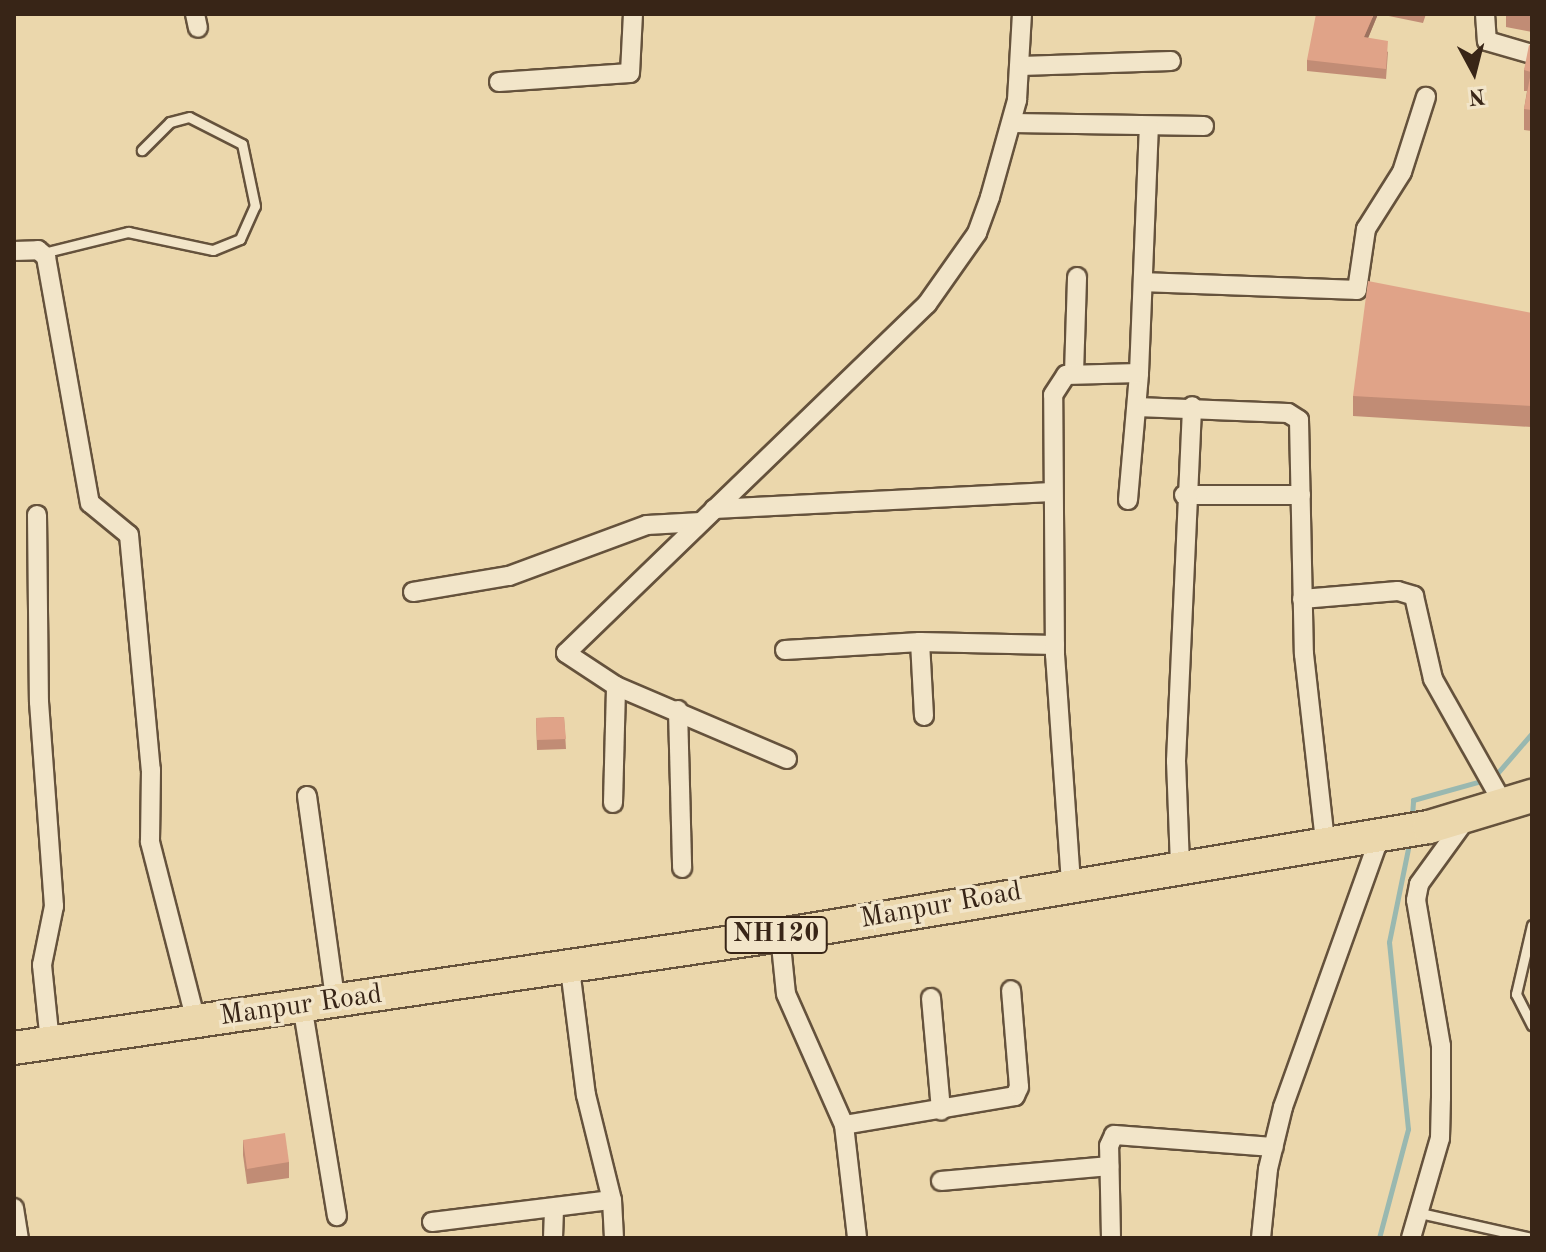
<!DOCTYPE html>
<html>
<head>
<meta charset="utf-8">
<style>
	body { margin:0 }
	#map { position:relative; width:1546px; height:1252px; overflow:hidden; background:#ebd7ac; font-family:"Old Standard TT",serif }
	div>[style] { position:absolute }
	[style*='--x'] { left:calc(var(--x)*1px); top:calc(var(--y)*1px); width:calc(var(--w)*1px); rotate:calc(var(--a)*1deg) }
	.stream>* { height:5px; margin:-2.5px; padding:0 2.5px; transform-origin:2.5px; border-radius:2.5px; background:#99b8b0 }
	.roads { filter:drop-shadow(2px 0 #65523c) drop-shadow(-2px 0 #65523c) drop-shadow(0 2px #65523c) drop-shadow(0 -2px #65523c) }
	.lane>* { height:9px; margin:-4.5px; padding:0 4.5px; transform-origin:4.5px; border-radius:4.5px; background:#f2e5c9 }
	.street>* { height:18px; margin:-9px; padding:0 9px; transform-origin:9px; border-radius:9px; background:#f2e5c9 }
	.highway>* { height:32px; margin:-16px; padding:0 16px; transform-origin:16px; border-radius:16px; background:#ebd7ac }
	.wall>* { inset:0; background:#c18c75 }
	.shaded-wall>* { inset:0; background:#9d725f }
	.building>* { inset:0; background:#e0a388 }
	span { translate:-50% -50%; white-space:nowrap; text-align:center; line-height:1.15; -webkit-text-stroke:7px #f2e5c9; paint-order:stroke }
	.shield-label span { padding:2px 6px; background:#f2e5c9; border:2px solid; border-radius:6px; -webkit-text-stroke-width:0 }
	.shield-label { font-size:26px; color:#382517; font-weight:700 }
	.street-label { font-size:28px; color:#382517 }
	.frame { position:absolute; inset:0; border:16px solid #382517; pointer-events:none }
	.north { position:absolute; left:1434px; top:32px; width:80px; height:80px; -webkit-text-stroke:6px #f2e5c9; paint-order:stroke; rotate:173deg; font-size:22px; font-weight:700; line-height:32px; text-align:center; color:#382517 }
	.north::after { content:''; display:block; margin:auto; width:28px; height:36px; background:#382517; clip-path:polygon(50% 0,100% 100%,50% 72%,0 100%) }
</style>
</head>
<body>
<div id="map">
	<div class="stream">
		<i style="--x:1494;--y:777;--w:58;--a:-49.2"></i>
		<i style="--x:1412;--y:816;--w:16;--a:-86"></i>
		<i style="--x:1413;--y:800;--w:75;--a:-15.5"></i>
		<i style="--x:1379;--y:1238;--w:113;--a:-75.1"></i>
		<i style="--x:1408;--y:1129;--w:188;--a:-95.8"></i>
		<i style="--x:1389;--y:942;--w:95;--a:-78.5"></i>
	</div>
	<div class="roads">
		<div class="lane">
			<i style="--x:43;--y:253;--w:88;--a:-13.9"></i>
			<i style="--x:128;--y:232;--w:87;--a:12"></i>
			<i style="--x:213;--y:250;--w:29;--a:-22"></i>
			<i style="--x:240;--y:239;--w:36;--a:-66"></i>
			<i style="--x:255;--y:206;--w:63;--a:-101.8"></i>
			<i style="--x:242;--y:144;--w:59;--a:-153"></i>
			<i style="--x:189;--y:117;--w:20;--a:165"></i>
			<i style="--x:170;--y:122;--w:40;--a:135"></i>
			<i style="--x:1532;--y:925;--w:71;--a:103.1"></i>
			<i style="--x:1516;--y:994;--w:35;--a:63"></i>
			<i style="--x:1420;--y:1213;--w:115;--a:12.6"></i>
		</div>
		<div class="street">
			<i style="--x:195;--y:14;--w:14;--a:78"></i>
			<i style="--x:1485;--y:14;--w:27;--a:86"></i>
			<i style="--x:1487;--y:41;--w:47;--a:16.1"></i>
			<i style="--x:1021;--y:66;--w:150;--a:-1.9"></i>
			<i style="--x:499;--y:82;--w:131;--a:-3.9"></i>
			<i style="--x:630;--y:73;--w:59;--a:-87.1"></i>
			<i style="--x:1013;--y:123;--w:191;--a:0.9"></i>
			<i style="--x:14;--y:251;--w:24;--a:-2"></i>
			<i style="--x:38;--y:250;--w:11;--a:41"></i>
			<i style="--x:46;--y:257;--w:250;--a:79.9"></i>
			<i style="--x:90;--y:503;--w:50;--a:39.4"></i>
			<i style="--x:129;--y:535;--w:236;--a:84.7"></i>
			<i style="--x:151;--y:770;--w:72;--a:90.8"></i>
			<i style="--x:150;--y:842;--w:185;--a:75.6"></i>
			<i style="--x:1143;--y:282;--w:214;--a:2.1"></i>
			<i style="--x:1357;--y:290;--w:62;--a:-81.6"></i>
			<i style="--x:1366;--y:229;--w:67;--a:-57.7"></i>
			<i style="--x:1402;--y:172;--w:79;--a:-72.3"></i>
			<i style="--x:1074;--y:374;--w:97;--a:-88.2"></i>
			<i style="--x:1137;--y:407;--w:151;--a:2.3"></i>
			<i style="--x:1288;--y:413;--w:13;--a:32"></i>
			<i style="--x:1299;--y:420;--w:234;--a:88.8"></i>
			<i style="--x:1304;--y:654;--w:188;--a:83.6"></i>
			<i style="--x:1184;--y:495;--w:117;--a:0"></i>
			<i style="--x:1128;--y:500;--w:127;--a:-85"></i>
			<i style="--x:1139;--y:373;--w:247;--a:-87.7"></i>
			<i style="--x:714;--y:509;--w:338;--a:-2.9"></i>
			<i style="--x:37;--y:515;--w:187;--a:89.4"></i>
			<i style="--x:39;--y:702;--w:205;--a:85.8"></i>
			<i style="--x:54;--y:906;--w:60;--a:101.5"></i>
			<i style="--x:42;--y:965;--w:77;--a:84.1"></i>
			<i style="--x:413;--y:592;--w:97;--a:-9.5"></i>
			<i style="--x:509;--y:576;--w:147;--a:-20.3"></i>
			<i style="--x:647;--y:525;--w:54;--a:-3.2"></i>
			<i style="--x:1302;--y:599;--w:96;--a:-4.8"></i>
			<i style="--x:1398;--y:591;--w:17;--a:17"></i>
			<i style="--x:1414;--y:596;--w:85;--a:77.1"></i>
			<i style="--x:1433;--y:679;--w:145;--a:60.6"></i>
			<i style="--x:920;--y:642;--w:74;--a:86.9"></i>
			<i style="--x:785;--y:650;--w:135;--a:-3.4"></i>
			<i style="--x:920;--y:642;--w:135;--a:1.3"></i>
			<i style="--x:678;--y:710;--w:158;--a:88.5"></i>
			<i style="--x:787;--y:759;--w:186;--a:-156.9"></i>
			<i style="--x:616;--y:686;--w:60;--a:-146.6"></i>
			<i style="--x:566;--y:653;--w:502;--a:-44.03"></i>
			<i style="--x:927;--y:304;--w:87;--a:-54.8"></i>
			<i style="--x:977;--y:233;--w:38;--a:-70"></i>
			<i style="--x:990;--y:197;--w:101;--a:-74.4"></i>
			<i style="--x:1017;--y:100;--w:86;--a:-86.7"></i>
			<i style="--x:307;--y:796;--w:205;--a:82.1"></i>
			<i style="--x:613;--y:803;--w:117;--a:-88.5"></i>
			<i style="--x:1180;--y:865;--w:104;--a:-92.2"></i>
			<i style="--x:1176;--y:761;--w:355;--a:-87.4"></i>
			<i style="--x:1071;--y:883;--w:229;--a:-94"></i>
			<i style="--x:1055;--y:655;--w:260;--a:-90.4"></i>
			<i style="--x:1053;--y:395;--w:24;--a:-57"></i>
			<i style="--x:1066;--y:375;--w:73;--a:-1.6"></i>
			<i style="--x:780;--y:935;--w:59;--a:84.2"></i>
			<i style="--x:786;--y:994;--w:143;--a:66.1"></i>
			<i style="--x:844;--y:1125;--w:114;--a:83.4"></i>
			<i style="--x:570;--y:969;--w:127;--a:82.8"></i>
			<i style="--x:586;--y:1095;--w:108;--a:76.1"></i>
			<i style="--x:612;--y:1200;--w:38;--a:87"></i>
			<i style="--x:931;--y:998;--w:113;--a:84.9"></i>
			<i style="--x:302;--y:1005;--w:214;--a:80.6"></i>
			<i style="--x:844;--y:1125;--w:173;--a:-9.6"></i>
			<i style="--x:1015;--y:1096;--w:10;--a:-66"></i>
			<i style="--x:1019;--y:1087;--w:97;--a:-94.7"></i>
			<i style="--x:941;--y:1181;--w:169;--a:-5.1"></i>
			<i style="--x:14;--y:1208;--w:30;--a:81"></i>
			<i style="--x:432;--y:1222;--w:181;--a:-7"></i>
			<i style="--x:553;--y:1238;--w:28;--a:-88"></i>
			<i style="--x:1111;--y:1238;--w:92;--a:-91.2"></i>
			<i style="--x:1109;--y:1146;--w:12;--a:-66"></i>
			<i style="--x:1114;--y:1135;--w:160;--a:4.3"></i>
			<i style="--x:1261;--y:1238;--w:69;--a:-84.2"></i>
			<i style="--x:1268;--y:1169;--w:64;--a:-76.4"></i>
			<i style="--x:1283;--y:1107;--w:290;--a:-70.3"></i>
			<i style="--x:1411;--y:1238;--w:104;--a:-73.8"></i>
			<i style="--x:1440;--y:1138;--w:40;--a:-88.6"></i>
			<i style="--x:1441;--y:1098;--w:52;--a:-90"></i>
			<i style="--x:1441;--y:1046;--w:148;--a:-99.7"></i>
			<i style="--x:1416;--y:900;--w:16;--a:-79"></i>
			<i style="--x:1419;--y:884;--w:80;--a:-54.1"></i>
		</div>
		<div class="highway">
			<i style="--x:14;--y:1048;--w:774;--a:-8.39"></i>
			<i style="--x:780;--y:935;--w:658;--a:-9.45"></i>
			<i style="--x:1429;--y:827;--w:108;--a:-16.8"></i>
		</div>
	</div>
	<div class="wall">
		<i style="clip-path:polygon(1378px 14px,1368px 38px,1388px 52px,1386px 79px,1307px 71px,1307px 60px)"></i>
		<i style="clip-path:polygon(1379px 14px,1426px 14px,1423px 23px)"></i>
		<i style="clip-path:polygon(1506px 14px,1532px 14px,1532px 32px,1506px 27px)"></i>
		<i style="clip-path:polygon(1532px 46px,1532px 131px,1524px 130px,1524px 109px,1527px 91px,1524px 91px,1524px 70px)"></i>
		<i style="clip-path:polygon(1532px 313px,1532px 427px,1353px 416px,1353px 396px)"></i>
		<i style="clip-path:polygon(564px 717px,566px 749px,537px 750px,536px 718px)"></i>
		<i style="clip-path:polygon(243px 1140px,289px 1162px,289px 1178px,247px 1184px,243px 1155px)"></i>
	</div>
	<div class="shaded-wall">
		<i style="clip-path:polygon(1374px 14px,1378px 14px,1364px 48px,1364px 37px)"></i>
	</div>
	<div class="building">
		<i style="clip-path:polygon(1316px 14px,1374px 14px,1364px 37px,1388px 41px,1386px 69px,1307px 60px)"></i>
		<i style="clip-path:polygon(1529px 45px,1532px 46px,1532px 110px,1524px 109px,1531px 72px,1524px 70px)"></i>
		<i style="clip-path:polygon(1368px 281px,1532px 313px,1532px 406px,1353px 396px)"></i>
		<i style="clip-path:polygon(564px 717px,566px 739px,537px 740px,536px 718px)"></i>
		<i style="clip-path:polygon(285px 1133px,289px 1162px,247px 1169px,243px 1140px)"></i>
	</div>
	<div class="shield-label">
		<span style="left:776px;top:935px">NH120</span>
	</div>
	<div class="street-label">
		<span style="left:941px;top:906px;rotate:-10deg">Manpur Road</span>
		<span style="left:301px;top:1006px;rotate:-8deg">Manpur Road</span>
	</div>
	<div class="frame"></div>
	<div class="north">N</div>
</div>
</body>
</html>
